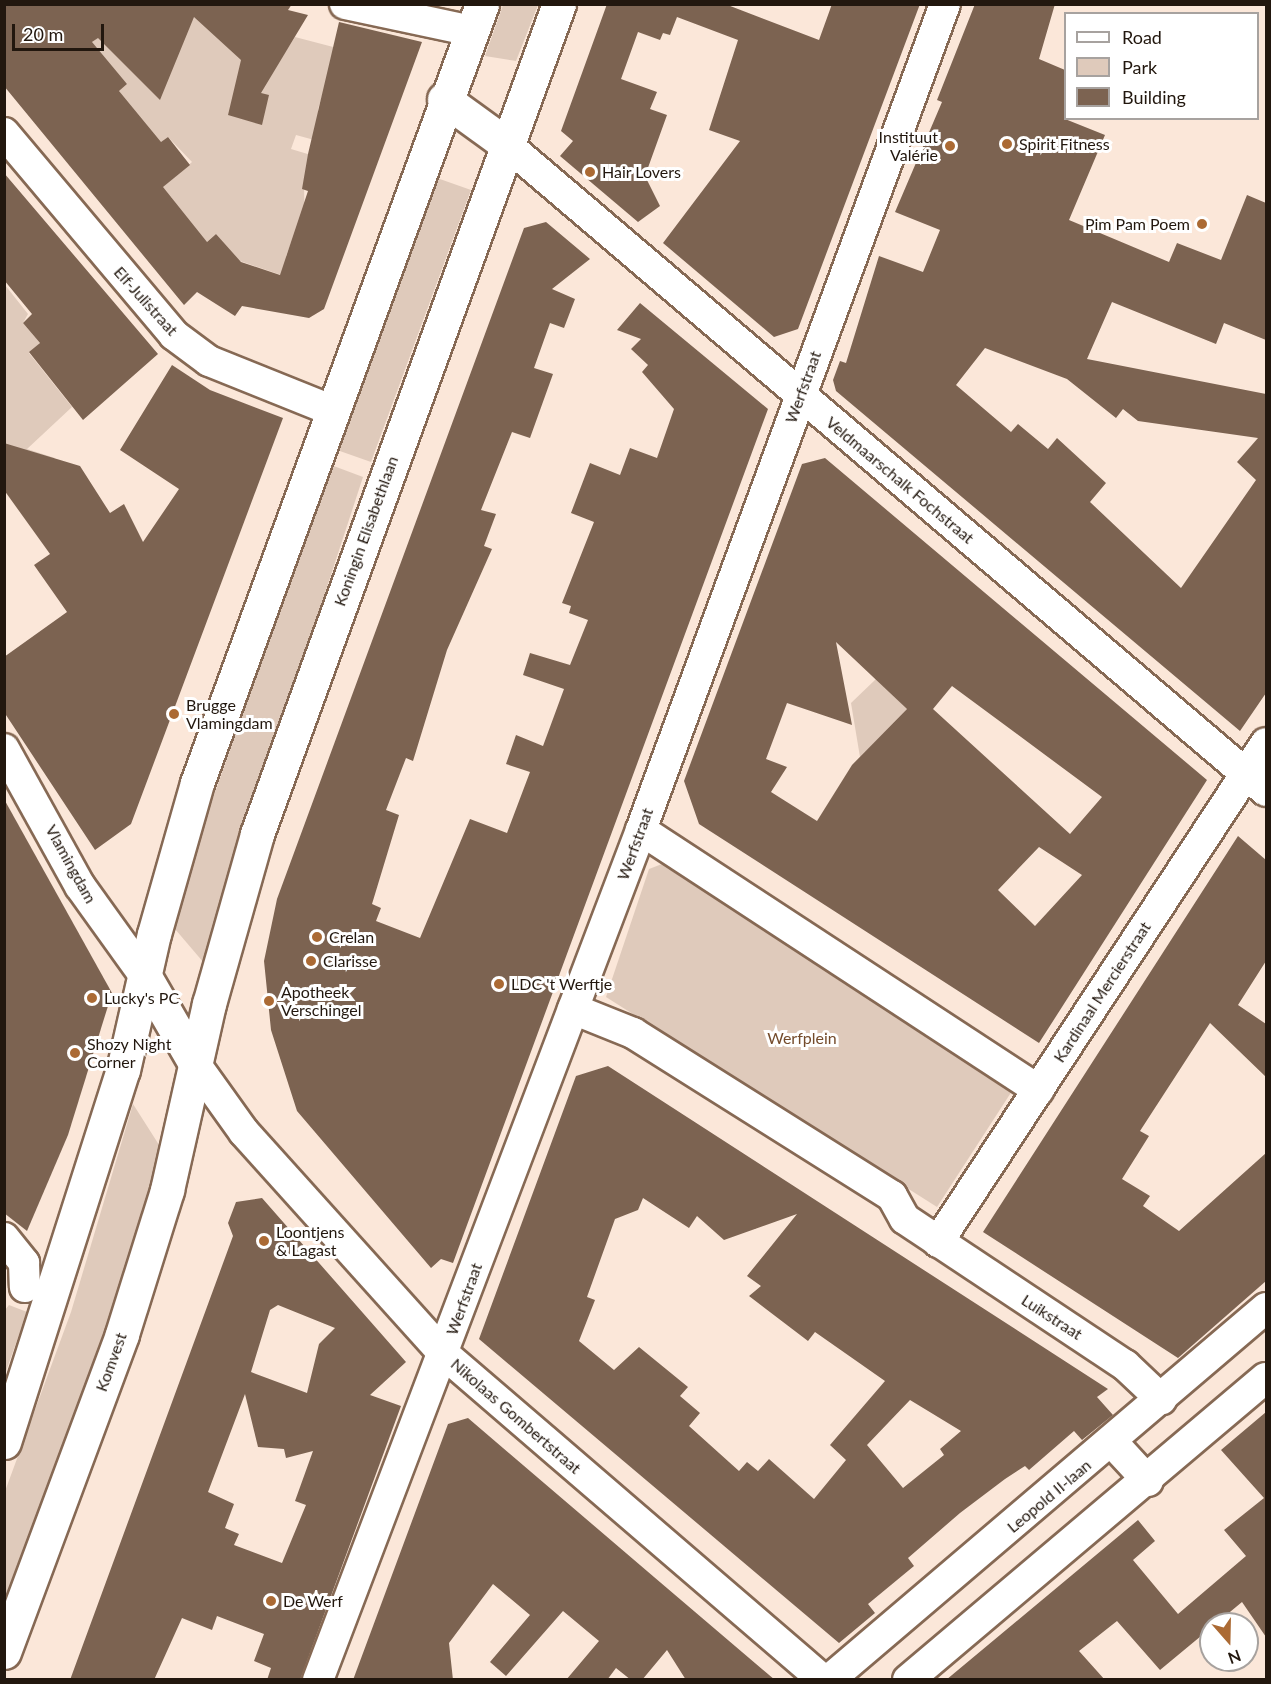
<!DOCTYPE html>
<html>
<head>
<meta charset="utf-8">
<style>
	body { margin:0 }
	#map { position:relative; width:1271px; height:1684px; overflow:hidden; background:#fbe7d9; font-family:Lato,sans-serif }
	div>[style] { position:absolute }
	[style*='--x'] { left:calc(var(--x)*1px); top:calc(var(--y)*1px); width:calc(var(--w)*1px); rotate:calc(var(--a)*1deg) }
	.green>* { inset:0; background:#dfcabb }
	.building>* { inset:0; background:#7c6351 }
	.roads { filter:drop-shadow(2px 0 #866954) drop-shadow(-2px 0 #866954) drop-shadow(0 2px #866954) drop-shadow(0 -2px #866954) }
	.minor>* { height:30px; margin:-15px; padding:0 15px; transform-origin:15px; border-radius:15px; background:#fff }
	.major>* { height:33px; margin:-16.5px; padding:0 16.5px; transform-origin:16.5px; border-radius:16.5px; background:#fff }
	.dots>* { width:16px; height:16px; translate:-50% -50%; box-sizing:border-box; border:3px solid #fff; border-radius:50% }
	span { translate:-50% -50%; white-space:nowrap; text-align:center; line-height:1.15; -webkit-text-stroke:6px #fff; paint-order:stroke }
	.poi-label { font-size:16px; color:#22170e }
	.right { translate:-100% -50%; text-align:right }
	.left { translate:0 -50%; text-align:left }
	.street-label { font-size:16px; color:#22170e }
	.park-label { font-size:16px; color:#744b2b }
	.frame { position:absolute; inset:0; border:6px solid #22170e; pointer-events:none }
	.legend { position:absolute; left:1064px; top:12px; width:195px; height:108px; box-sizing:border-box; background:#fff; border:2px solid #a7a29f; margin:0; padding:8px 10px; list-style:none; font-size:18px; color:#22170e }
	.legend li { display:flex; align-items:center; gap:12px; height:30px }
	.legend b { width:30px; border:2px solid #a7a29f }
	.north { position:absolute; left:1199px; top:1612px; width:60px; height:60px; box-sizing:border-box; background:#fff; border:2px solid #a7a29f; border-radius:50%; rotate:160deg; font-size:16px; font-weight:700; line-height:24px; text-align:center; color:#22170e }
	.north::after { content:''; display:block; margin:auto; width:21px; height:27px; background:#ab6a34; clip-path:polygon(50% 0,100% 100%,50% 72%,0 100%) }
	.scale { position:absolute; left:12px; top:24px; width:92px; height:27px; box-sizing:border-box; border:3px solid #22170e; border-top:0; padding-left:8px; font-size:18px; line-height:21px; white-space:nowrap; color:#22170e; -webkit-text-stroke:4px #fff; paint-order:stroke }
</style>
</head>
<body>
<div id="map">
	<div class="green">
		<i style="clip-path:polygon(181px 4px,280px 60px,295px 37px,337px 48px,318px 109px,318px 141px,296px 135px,291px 149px,331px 161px,304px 181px,305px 248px,291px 243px,286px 256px,300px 260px,293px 279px,237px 260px,216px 234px,203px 245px,171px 197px,166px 200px,158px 191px,192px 162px,168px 137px,151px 150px,119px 91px,127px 84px,85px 48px,137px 5px)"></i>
		<i style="clip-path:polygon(503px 5px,538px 5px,516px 61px,485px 56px)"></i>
		<i style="clip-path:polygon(437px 178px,471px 190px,371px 462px,337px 450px)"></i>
		<i style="clip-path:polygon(5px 285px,28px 314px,23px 323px,40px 343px,29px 353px,72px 407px,27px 449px,55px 458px,5px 494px)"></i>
		<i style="clip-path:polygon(331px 465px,363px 477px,204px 963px,175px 929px,208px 812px)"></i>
		<i style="clip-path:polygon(876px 679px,907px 709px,860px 757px,851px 703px)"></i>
		<i style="clip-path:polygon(662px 864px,1012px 1091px,937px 1207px,606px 997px,649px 869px)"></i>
		<i style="clip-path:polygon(133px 1104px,161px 1148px,108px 1326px,5px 1610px,4px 1494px,71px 1312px)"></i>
		<i style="clip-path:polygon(9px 1305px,27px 1312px,5px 1374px,5px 1310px)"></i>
	</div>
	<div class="building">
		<i style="clip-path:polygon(4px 4px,292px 4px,288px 10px,308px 15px,261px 93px,269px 95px,262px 125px,228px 115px,241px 60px,194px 17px,160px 100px,98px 38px,92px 42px,127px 84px,119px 91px,161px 142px,168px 137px,190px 165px,163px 187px,207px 242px,216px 234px,241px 262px,280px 275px,308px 191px,302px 189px,308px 154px,339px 22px,422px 42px,324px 309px,309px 318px,242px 306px,235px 316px,197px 292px,184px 305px,4px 86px)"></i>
		<i style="clip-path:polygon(607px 4px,725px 4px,819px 40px,832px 4px,920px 4px,798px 329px,774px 337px,663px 243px,740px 141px,709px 130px,738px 40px,677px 17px,670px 35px,663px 33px,660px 40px,638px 32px,621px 79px,657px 92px,650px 109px,667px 115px,645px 176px,660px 206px,638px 222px,560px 156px,573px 141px,561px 131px)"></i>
		<i style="clip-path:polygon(evenodd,975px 4px,1055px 4px,1039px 59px,1065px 70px,1065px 119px,1105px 135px,1069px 220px,1169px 262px,1177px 243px,1221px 260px,1247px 195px,1266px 203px,1266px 340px,1224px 323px,1216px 344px,1112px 302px,1087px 359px,1266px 394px,1266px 693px,1240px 731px,836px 391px,833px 380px,840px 361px,846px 363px,879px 256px,923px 272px,940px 230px,895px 212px,942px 102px,937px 100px,975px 4px,985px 348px,1067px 379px,1116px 418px,1123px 409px,1138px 421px,1258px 438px,1237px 462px,1256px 480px,1181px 588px,1090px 502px,1106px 483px,1057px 438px,1048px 449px,1018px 424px,1011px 432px,956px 385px,985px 348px)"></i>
		<i style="clip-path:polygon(4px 173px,158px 354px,83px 420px,29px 352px,40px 343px,23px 323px,32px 314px,4px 280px)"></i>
		<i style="clip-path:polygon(546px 222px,590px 259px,552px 289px,575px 299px,564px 328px,550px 323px,534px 368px,553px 374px,530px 438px,512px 432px,481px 510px,496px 514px,484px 546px,492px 549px,447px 650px,413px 761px,406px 758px,386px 810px,399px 815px,372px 904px,381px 908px,376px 921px,420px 938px,470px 819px,507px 833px,530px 772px,506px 764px,516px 735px,543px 746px,564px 689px,523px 675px,530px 653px,570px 665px,588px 620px,569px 613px,571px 606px,562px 603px,594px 522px,571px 513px,590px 463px,620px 475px,630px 448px,657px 458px,674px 409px,642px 372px,648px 365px,631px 349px,641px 339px,617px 330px,640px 303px,768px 409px,453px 1263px,441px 1259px,431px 1268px,297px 1111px,271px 1030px,264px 961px,277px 899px,524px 228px)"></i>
		<i style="clip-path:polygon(172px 365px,210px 390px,283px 418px,131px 824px,95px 850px,4px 712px,4px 657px,67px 612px,34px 565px,50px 554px,4px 490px,4px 443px,80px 466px,110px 513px,124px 504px,143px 542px,179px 489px,120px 450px)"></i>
		<i style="clip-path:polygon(evenodd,825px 458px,1207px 780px,1039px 1043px,699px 824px,684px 781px,802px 464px,825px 458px,836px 642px,907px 709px,852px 765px,817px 821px,771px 792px,787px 767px,766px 759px,787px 703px,852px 725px,836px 642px,825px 458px,952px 686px,1102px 797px,1070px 834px,933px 709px,952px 686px,825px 458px,1039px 847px,1082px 875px,1035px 926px,998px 890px,1039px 847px)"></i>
		<i style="clip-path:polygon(4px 799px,112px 993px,68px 1135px,27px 1231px,4px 1213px)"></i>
		<i style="clip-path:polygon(1238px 836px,1266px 860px,1266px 961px,1238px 1005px,1266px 1024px,1266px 1077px,1210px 1023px,1140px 1131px,1149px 1136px,1122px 1179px,1150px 1196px,1143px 1206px,1179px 1231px,1266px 1153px,1266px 1281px,1178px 1358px,983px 1232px)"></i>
		<i style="clip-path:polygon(evenodd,608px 1066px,1108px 1389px,1097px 1397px,1113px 1415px,1082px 1440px,1074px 1431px,1029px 1470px,1025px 1466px,1005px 1479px,960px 1513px,908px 1558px,914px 1566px,868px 1604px,875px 1613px,839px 1643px,479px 1339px,576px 1076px,608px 1066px,643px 1198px,689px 1228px,697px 1216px,724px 1240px,797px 1214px,747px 1276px,761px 1286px,749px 1296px,808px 1341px,815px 1332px,885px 1381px,830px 1445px,846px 1460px,814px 1499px,769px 1459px,758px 1471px,747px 1462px,739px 1471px,689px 1426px,700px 1413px,680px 1396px,688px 1387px,639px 1347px,614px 1370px,579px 1341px,595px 1300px,587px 1297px,615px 1219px,638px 1210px,643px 1198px,608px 1066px,910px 1400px,961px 1431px,940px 1449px,944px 1455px,903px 1488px,867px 1445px,910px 1400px)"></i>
		<i style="clip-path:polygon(evenodd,262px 1198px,406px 1362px,370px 1395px,401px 1406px,300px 1680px,267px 1680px,271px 1668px,254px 1661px,264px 1634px,217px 1616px,212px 1630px,182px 1618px,154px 1680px,70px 1680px,233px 1236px,228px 1223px,236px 1202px,262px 1198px,278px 1305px,335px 1328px,319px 1344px,307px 1393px,251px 1372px,270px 1310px,278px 1305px,262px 1198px,245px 1394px,258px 1447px,284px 1449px,286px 1458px,313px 1451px,295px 1501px,306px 1505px,282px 1563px,234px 1545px,239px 1534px,225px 1528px,234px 1504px,208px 1492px,245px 1394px)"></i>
		<i style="clip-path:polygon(1266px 1412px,1266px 1637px,1242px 1602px,1160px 1670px,1117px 1621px,1079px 1651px,1105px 1680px,946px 1680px,1138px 1520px,1155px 1541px,1133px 1560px,1178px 1614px,1246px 1556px,1224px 1530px,1264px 1498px,1221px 1450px)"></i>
		<i style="clip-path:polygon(468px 1418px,654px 1577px,775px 1680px,686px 1680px,667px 1650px,642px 1680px,631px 1680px,616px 1668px,607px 1680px,566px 1680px,599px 1641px,563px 1611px,506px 1676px,490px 1662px,530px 1615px,493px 1584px,449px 1643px,453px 1680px,353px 1680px,448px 1424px)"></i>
	</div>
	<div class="roads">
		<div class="minor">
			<i style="--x:345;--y:4;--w:130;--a:12"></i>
			<i style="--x:4;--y:133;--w:264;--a:49.9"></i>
			<i style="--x:174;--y:335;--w:44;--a:36.6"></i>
			<i style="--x:209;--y:361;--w:131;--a:21.9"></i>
			<i style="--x:506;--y:144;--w:998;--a:40.41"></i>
			<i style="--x:4;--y:749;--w:157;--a:61"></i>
			<i style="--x:80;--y:886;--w:110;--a:54.3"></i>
			<i style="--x:641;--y:830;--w:475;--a:33.2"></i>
			<i style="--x:573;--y:1009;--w:65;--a:21.8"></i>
			<i style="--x:633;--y:1033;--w:306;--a:32.2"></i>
			<i style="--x:892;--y:1196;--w:26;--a:61"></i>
			<i style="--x:905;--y:1219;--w:264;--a:33.6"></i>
			<i style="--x:1125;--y:1365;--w:50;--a:43.4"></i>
			<i style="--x:196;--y:1065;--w:82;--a:54.4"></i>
			<i style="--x:244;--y:1132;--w:299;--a:48"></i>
			<i style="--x:444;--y:1354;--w:500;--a:40.7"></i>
			<i style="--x:4;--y:1238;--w:32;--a:51"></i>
			<i style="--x:24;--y:1263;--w:24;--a:88"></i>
			<i style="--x:938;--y:1242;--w:597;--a:-56.68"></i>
			<i style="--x:1112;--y:1442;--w:53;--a:47.3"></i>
			<i style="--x:318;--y:1680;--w:909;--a:-69.19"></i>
			<i style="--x:641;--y:830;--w:880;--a:-69.79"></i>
			<i style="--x:829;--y:1680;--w:574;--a:-40.41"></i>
			<i style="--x:908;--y:1680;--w:468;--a:-40.2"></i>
		</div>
		<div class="major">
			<i style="--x:444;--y:99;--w:77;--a:36"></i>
			<i style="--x:144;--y:975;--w:104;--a:60"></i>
			<i style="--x:4;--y:1442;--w:391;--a:-72.3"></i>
			<i style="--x:123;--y:1070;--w:139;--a:-77.2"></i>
			<i style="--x:154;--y:934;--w:157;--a:-74.1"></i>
			<i style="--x:197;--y:783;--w:829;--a:-69.9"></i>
			<i style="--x:4;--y:1652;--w:339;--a:-69.6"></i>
			<i style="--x:122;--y:1334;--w:151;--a:-72.6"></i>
			<i style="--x:167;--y:1190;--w:191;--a:-77.3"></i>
			<i style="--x:209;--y:1004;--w:177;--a:-74.2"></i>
			<i style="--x:257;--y:834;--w:883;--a:-70.01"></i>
		</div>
	</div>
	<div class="dots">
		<i style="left:1007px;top:144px;background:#ab6a34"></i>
		<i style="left:950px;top:146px;background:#ab6a34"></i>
		<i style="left:590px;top:172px;background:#ab6a34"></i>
		<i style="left:1202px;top:224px;background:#ab6a34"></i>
		<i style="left:174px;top:714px;background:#ab6a34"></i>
		<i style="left:317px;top:937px;background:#ab6a34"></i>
		<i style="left:311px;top:961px;background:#ab6a34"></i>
		<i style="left:499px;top:984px;background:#ab6a34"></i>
		<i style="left:92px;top:998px;background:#ab6a34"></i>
		<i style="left:269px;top:1001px;background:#ab6a34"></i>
		<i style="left:75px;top:1053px;background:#ab6a34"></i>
		<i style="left:264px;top:1241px;background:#ab6a34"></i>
		<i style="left:271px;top:1601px;background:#ab6a34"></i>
	</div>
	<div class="poi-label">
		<span class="right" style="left:938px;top:146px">Instituut<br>Valérie</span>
		<span class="left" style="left:1019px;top:144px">Spirit Fitness</span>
		<span class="left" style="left:602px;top:172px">Hair Lovers</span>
		<span class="right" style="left:1190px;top:224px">Pim Pam Poem</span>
		<span class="left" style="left:186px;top:714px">Brugge<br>Vlamingdam</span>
		<span class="left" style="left:329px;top:937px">Crelan</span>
		<span class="left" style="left:323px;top:961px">Clarisse</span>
		<span class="left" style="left:511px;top:984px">LDC 't Werftje</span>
		<span class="left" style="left:281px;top:1001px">Apotheek<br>Verschingel</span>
		<span class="left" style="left:104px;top:998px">Lucky's PC</span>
		<span class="left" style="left:87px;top:1053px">Shozy Night<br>Corner</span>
		<span class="left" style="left:276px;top:1241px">Loontjens<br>&amp; Lagast</span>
		<span class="left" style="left:283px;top:1601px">De Werf</span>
	</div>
	<div class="street-label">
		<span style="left:146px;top:301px;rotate:48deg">Elf-Julistraat</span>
		<span style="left:803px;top:387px;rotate:-70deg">Werfstraat</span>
		<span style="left:900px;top:480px;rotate:40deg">Veldmaarschalk Fochstraat</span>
		<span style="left:366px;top:531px;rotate:-70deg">Koningin Elisabethlaan</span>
		<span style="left:635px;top:844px;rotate:-70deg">Werfstraat</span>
		<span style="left:71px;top:864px;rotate:61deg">Vlamingdam</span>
		<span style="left:1102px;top:992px;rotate:-57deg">Kardinaal Mercierstraat</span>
		<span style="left:464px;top:1299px;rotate:-70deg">Werfstraat</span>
		<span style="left:1052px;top:1317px;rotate:33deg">Luikstraat</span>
		<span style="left:111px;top:1362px;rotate:-70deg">Komvest</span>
		<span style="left:516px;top:1416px;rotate:41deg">Nikolaas Gombertstraat</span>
		<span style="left:1049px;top:1496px;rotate:-40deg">Leopold II-laan</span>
	</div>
	<div class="park-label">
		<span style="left:802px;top:1038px">Werfplein</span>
	</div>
	<div class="frame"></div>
	<ul class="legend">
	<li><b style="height:8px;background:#fff"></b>Road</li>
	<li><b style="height:16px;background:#dfcabb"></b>Park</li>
	<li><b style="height:16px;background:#7c6351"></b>Building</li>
	</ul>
	<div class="north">N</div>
	<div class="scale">20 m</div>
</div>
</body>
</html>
